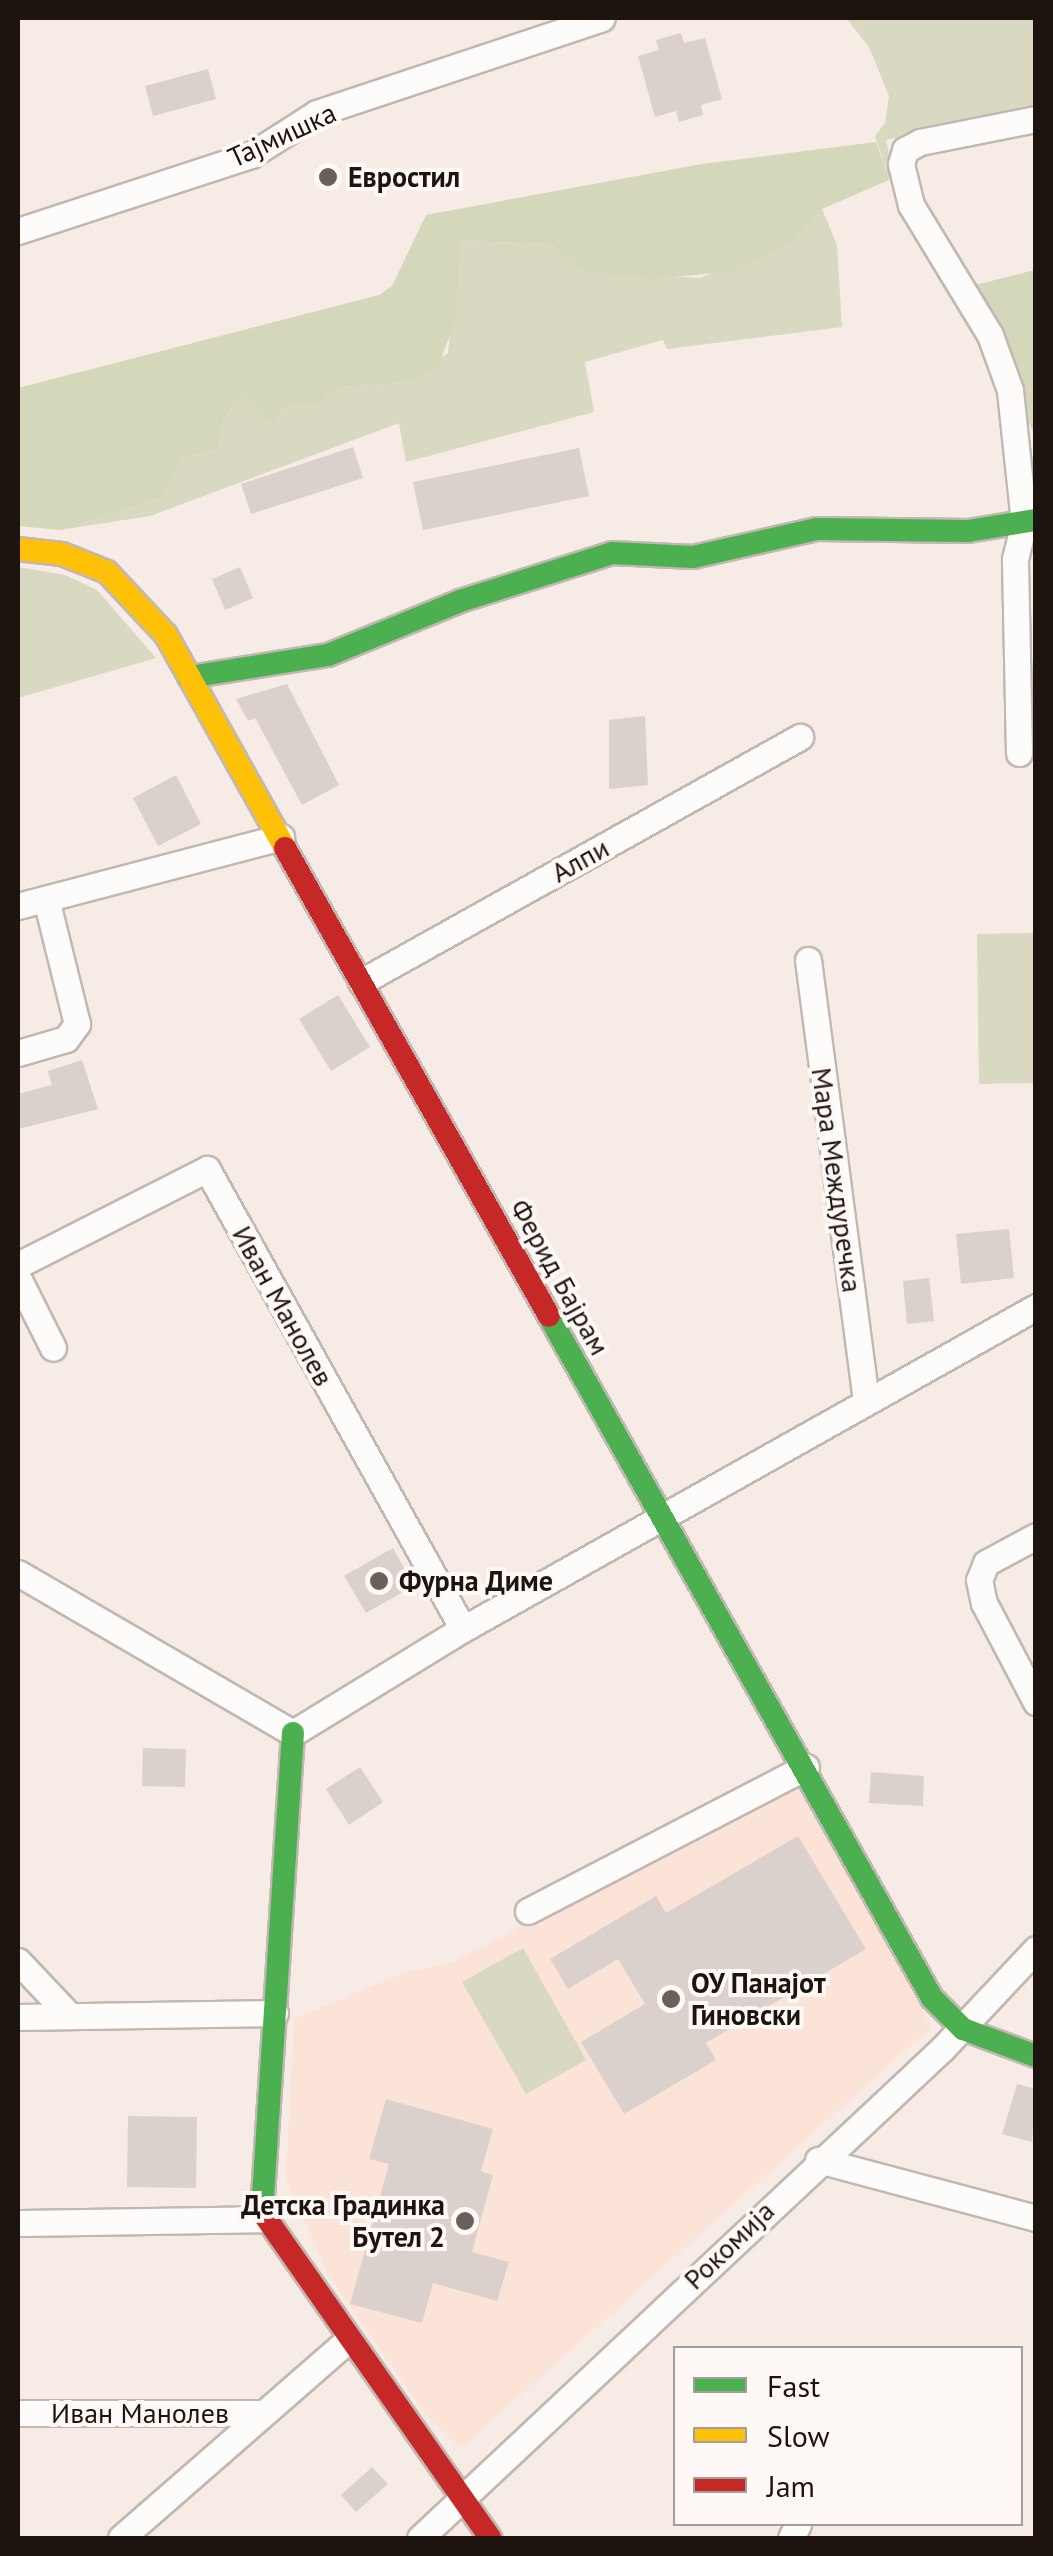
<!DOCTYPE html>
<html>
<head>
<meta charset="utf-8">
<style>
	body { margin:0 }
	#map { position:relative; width:1053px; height:2556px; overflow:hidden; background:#f6ebe5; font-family:"PT Sans",sans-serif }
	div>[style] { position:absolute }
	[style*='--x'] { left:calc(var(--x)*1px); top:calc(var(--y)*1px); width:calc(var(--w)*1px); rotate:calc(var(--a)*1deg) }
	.built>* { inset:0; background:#fbe3d7 }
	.green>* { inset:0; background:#d8d9c0 }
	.forest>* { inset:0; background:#d4d7b9 }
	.building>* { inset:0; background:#dbd1cc }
	.roads { filter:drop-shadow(2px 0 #c1b8b3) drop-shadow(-2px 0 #c1b8b3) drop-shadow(0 2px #c1b8b3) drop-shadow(0 -2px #c1b8b3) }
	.street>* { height:25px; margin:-12.5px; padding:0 12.5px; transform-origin:12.5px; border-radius:12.5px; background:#fefcfb }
	.fast>* { height:22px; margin:-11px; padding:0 11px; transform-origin:11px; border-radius:11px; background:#4caf50 }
	.slow>* { height:22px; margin:-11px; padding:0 11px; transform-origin:11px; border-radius:11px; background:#ffc107 }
	.jam>* { height:22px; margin:-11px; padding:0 11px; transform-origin:11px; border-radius:11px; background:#c62828 }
	.dots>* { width:28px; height:28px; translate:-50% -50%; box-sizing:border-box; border:5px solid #fef9f6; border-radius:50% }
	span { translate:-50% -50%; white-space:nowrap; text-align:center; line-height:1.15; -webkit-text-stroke:8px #fef9f6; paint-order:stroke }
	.street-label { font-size:28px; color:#1d1410 }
	.poi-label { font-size:28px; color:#1d1410; font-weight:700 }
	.left { translate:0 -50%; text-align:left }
	.right { translate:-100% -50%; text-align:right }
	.frame { position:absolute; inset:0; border:20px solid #1d1410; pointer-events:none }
	.legend { position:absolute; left:673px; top:2346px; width:350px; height:180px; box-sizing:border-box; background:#fef9f6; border:2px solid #a49d9a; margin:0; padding:12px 18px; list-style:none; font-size:30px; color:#1d1410 }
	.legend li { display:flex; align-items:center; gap:20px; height:50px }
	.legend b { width:50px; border:2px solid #a49d9a }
</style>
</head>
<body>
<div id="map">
	<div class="built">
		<i style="clip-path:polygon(797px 1779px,931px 2027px,461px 2448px,425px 2414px,328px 2274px,286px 2177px,294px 2019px,406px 1972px,452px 1963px)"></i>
	</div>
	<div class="green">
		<i style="clip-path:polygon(846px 18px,1035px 18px,1035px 107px,886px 140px,895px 178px,889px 180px,875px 136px,885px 123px,889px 96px,869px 47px)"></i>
		<i style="clip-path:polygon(822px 209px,837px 245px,842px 327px,667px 349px,663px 340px,585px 362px,594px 412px,406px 462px,399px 423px,150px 516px,60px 530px,160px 498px,181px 459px,218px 449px,223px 420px,241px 396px,262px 410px,300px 402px,317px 405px,336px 387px,403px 383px,448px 353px,460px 241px,551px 244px,581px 271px,700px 278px,793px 241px)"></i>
		<i style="clip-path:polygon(18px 567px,65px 575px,97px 590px,156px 658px,18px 698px)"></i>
		<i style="clip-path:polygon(1035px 933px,1035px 1083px,979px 1084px,977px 934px)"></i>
		<i style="clip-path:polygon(523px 1948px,586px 2060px,526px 2094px,462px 1982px)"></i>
	</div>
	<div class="forest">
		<i style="clip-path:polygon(876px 142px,889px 180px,822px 209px,793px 241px,738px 271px,650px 279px,581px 271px,551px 244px,460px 241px,455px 321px,438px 367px,403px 383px,337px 387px,316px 406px,284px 406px,271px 423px,241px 396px,223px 420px,218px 449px,181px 459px,160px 498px,60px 530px,18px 526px,18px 388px,379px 295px,392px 286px,426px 215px,702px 164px)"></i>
		<i style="clip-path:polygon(1035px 270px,1035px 435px,960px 289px)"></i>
	</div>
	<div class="building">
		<i style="clip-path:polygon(681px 33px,684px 43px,705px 38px,722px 99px,701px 105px,703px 115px,679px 122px,676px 111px,655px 117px,638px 56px,659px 50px,656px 40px)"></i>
		<i style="clip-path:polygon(208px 69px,216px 99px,153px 116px,145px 86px)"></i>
		<i style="clip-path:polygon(353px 447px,363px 478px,251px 514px,241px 484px)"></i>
		<i style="clip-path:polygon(579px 448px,589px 496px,423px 530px,413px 482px)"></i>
		<i style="clip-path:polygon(240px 567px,253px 598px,225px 610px,212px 579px)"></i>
		<i style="clip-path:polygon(287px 684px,339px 785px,302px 805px,255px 718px,248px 721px,236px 699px)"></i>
		<i style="clip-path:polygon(645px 716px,648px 785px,609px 789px,609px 720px)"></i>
		<i style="clip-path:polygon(176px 775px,201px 824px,158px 846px,133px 798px)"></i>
		<i style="clip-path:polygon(338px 995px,370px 1047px,331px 1071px,299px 1019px)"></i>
		<i style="clip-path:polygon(82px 1060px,98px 1109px,18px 1129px,18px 1094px,52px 1085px,48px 1071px)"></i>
		<i style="clip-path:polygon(1009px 1229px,1014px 1278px,961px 1284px,956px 1234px)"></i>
		<i style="clip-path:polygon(929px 1278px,934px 1321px,907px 1324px,903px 1281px)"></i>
		<i style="clip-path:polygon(393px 1548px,414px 1586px,366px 1613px,344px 1576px)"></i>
		<i style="clip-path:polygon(143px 1748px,186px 1749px,185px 1787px,142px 1786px)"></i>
		<i style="clip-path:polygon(360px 1767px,383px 1802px,349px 1825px,326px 1789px)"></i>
		<i style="clip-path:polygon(871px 1772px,924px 1776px,923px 1806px,869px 1803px)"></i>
		<i style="clip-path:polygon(798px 1836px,866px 1949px,706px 2043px,716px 2060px,624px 2114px,581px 2042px,645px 2004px,618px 1959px,568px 1989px,550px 1959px,656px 1896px,666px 1913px)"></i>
		<i style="clip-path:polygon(1017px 2084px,1036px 2089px,1032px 2142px,1002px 2134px)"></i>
		<i style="clip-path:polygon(386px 2099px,493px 2129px,481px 2171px,493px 2175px,472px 2252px,509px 2262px,497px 2301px,433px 2283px,422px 2323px,350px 2304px,389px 2164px,369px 2159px)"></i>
		<i style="clip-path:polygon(128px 2116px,197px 2117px,196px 2188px,127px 2187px)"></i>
		<i style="clip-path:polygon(372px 2467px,388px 2484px,356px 2512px,341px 2495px)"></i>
	</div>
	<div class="roads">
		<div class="street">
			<i style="--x:18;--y:231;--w:245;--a:-18.1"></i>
			<i style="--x:251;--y:155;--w:78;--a:-32.5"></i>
			<i style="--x:317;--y:113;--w:300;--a:-18.4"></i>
			<i style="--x:1019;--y:753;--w:194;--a:-91.2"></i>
			<i style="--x:1015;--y:559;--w:38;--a:-76"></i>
			<i style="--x:1024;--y:522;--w:133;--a:-96.1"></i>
			<i style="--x:1010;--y:390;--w:59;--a:-110"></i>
			<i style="--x:990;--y:335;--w:152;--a:-121.3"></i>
			<i style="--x:911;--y:205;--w:42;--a:-103.7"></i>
			<i style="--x:901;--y:164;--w:15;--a:-74"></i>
			<i style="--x:905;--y:150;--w:17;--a:-28"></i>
			<i style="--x:920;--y:142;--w:118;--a:-11.2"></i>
			<i style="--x:18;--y:906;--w:272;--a:-14.7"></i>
			<i style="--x:808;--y:960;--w:444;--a:82.5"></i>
			<i style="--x:361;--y:982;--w:503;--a:-29.17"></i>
			<i style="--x:18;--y:1053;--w:50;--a:-16.3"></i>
			<i style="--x:66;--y:1039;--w:19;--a:-54"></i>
			<i style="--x:77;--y:1024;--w:129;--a:-103.9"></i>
			<i style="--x:18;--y:1265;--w:212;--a:-26.9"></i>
			<i style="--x:207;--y:1169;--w:526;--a:60.9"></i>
			<i style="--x:18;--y:1278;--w:78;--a:63.4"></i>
			<i style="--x:1036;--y:1536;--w:57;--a:151.6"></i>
			<i style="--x:986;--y:1563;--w:18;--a:112"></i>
			<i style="--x:979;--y:1580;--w:24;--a:78"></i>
			<i style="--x:984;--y:1603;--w:112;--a:62.3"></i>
			<i style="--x:18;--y:1573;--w:318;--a:30.2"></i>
			<i style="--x:293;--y:1733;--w:199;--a:-31.5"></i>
			<i style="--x:463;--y:1629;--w:657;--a:-29.33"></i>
			<i style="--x:528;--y:1911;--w:313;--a:-27.4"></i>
			<i style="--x:18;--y:1961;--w:74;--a:46.6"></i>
			<i style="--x:18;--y:2017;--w:257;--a:-0.9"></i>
			<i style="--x:818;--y:2160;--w:226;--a:14.9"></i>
			<i style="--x:18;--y:2223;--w:244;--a:-0.9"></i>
			<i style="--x:18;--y:2413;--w:244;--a:0"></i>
			<i style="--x:121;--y:2538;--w:300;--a:-41.1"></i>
			<i style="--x:420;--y:2538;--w:715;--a:-43.13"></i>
			<i style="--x:942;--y:2049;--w:137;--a:-46.8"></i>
			<i style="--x:791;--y:2538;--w:16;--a:-63"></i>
		</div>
		<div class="fast">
			<i style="--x:189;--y:677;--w:141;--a:-9"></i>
			<i style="--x:328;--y:655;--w:143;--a:-22.2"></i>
			<i style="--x:460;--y:601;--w:159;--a:-17.5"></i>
			<i style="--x:612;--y:553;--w:81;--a:2.8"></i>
			<i style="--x:693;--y:557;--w:127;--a:-12.7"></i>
			<i style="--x:817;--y:529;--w:151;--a:0.8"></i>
			<i style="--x:968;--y:531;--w:69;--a:-9.2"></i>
			<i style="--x:549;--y:1316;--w:782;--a:60.68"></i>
			<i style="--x:932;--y:1998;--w:44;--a:45"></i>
			<i style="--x:963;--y:2029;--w:78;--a:20.3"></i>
			<i style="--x:262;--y:2212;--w:480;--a:-86.3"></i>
		</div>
		<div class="slow">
			<i style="--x:18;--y:549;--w:44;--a:6.5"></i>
			<i style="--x:62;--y:554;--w:48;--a:21.8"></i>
			<i style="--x:107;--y:572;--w:86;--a:46.9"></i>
			<i style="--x:166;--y:635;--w:244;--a:60.8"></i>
		</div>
		<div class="jam">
			<i style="--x:285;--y:848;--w:537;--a:60.57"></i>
			<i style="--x:262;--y:2212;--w:398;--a:55"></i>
		</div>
	</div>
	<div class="dots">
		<i style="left:328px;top:177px;background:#695f5b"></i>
		<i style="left:379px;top:1581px;background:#695f5b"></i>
		<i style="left:671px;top:1999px;background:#695f5b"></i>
		<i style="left:465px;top:2221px;background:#695f5b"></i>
	</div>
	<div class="street-label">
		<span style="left:282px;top:135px;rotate:-25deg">Тајмишка</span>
		<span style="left:580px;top:860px;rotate:-29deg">Алпи</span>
		<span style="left:837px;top:1180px;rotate:82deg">Мара Междуречка</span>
		<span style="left:560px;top:1277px;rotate:61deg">Ферид Бајрам</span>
		<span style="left:283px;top:1306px;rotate:61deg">Иван Манолев</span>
		<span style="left:729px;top:2245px;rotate:-44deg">Рокомија</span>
		<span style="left:140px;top:2413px">Иван Манолев</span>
	</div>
	<div class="poi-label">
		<span class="left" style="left:348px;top:177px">Евростил</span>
		<span class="left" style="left:399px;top:1581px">Фурна Диме</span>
		<span class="left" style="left:691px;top:1999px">ОУ Панајот<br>Гиновски</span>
		<span class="right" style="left:445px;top:2221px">Детска Градинка<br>Бутел 2</span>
	</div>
	<div class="frame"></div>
	<ul class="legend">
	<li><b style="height:12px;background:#4caf50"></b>Fast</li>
	<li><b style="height:12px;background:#ffc107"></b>Slow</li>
	<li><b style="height:12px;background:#c62828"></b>Jam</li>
	</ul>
</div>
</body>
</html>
